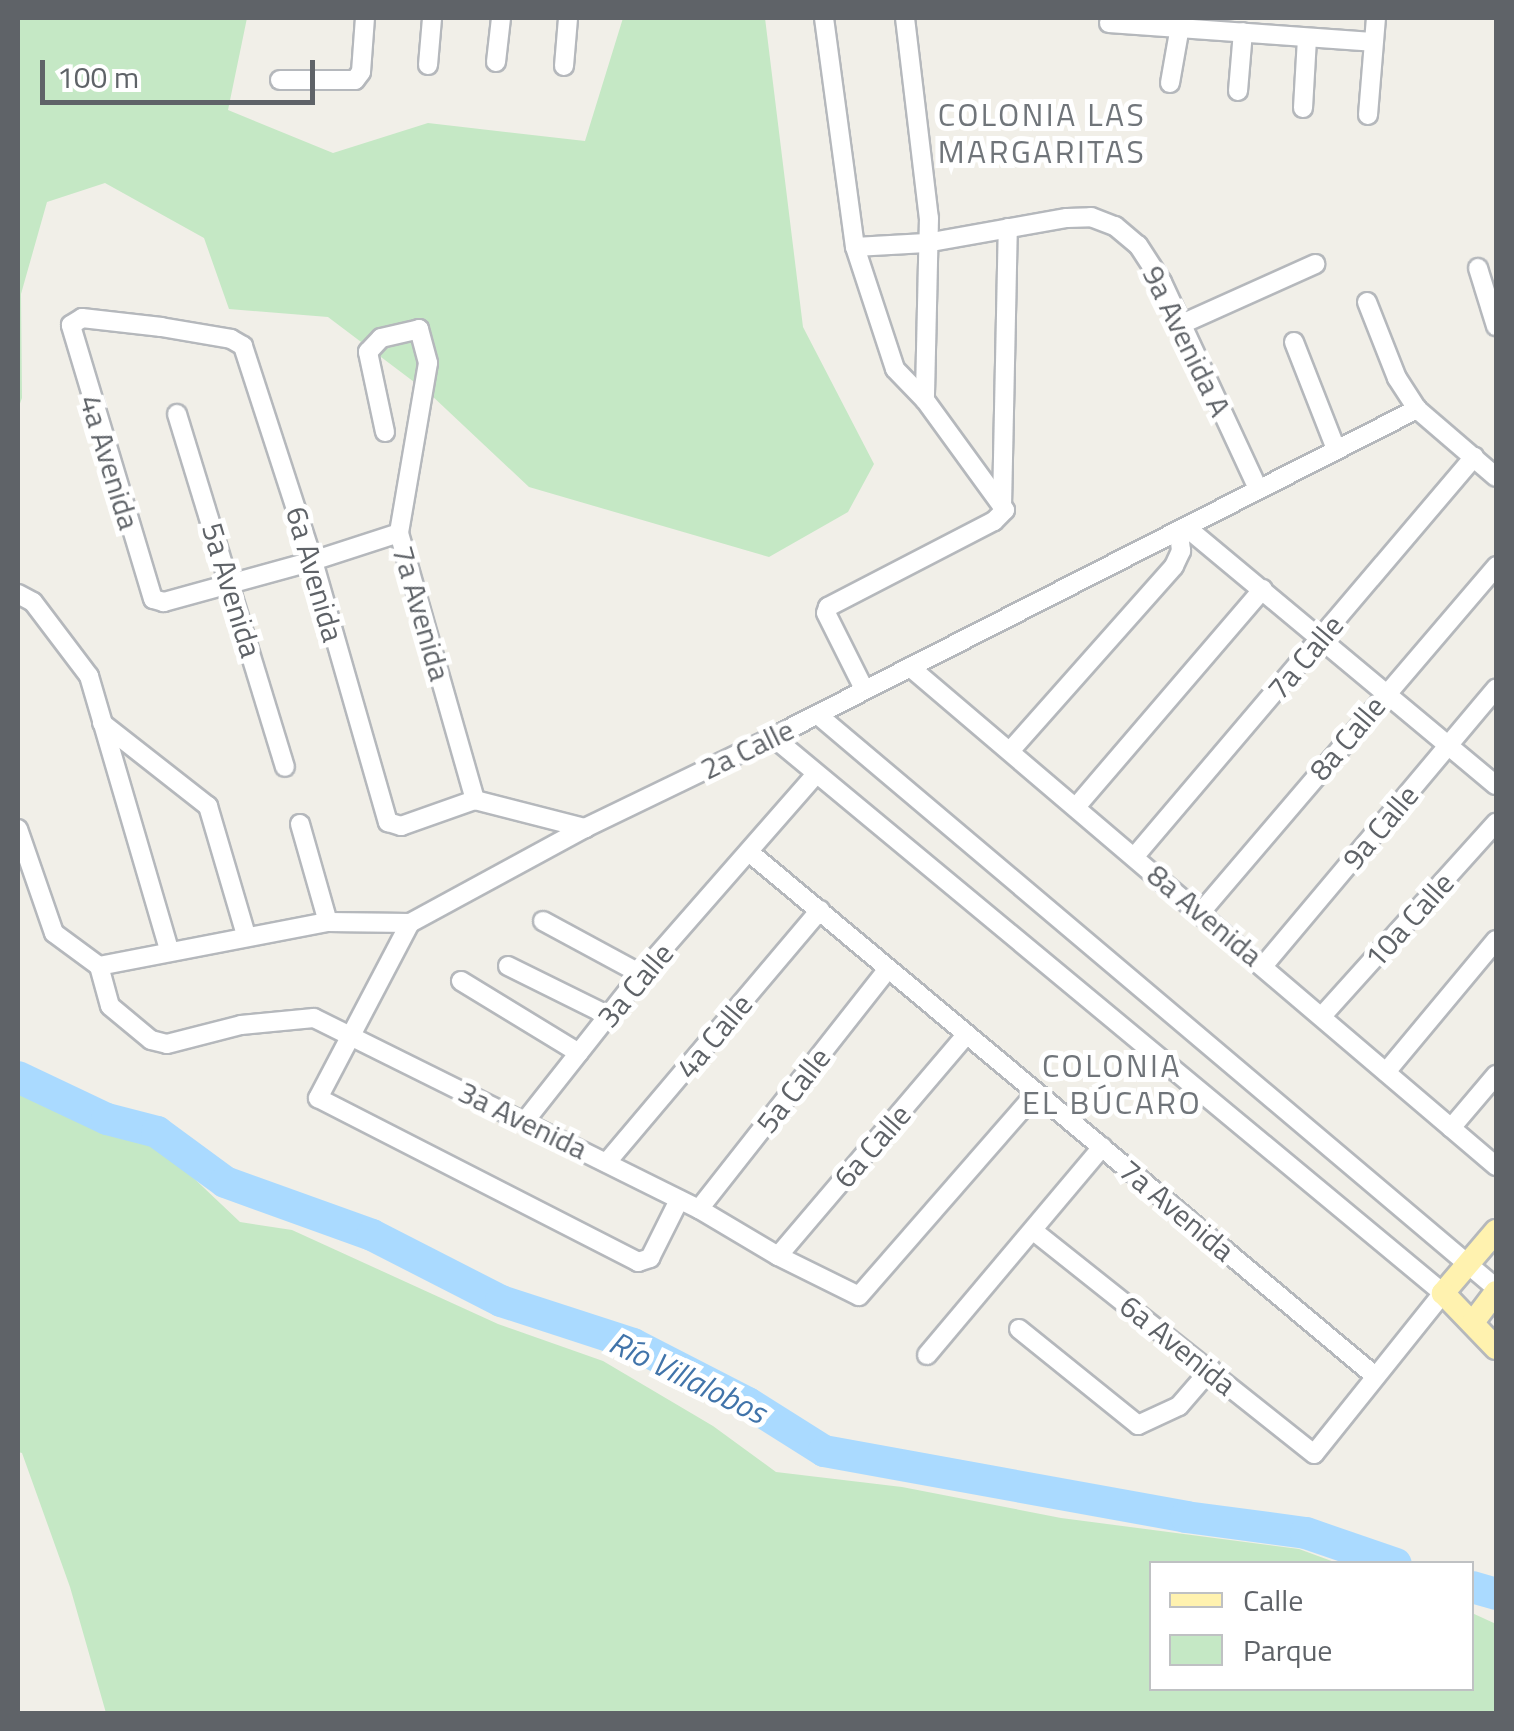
<!DOCTYPE html>
<html>
<head>
<meta charset="utf-8">
<style>
	body { margin:0 }
	#map { position:relative; width:1514px; height:1731px; overflow:hidden; background:#f1efe8; font-family:"Titillium Web",sans-serif }
	div>[style] { position:absolute }
	[style*='--x'] { left:calc(var(--x)*1px); top:calc(var(--y)*1px); width:calc(var(--w)*1px); rotate:calc(var(--a)*1deg) }
	.green>* { inset:0; background:#c5e8c5 }
	.river>* { height:32px; margin:-16px; padding:0 16px; transform-origin:16px; border-radius:16px; background:#aadaff }
	.roads { filter:drop-shadow(2px 0 #b5b8bc) drop-shadow(-2px 0 #b5b8bc) drop-shadow(0 2px #b5b8bc) drop-shadow(0 -2px #b5b8bc) }
	.minor>* { height:18px; margin:-9px; padding:0 9px; transform-origin:9px; border-radius:9px; background:#fff }
	.major>* { height:22px; margin:-11px; padding:0 11px; transform-origin:11px; border-radius:11px; background:#fff2af }
	span { translate:-50% -50%; white-space:nowrap; text-align:center; line-height:1.15; -webkit-text-stroke:10px #fff; paint-order:stroke }
	.street-label { font-size:30px; color:#5f6368 }
	.neighbourhood-label { font-size:32px; color:#70757a; letter-spacing:2.5px }
	.water-label { font-size:32px; color:#4174aa; font-style:italic }
	.frame { position:absolute; inset:0; border:20px solid #5f6368; pointer-events:none }
	.legend { position:absolute; left:1149px; top:1561px; width:325px; height:130px; box-sizing:border-box; background:#fff; border:2px solid #bfc1c3; margin:0; padding:12px 18px; list-style:none; font-size:30px; color:#5f6368 }
	.legend li { display:flex; align-items:center; gap:20px; height:50px }
	.legend b { width:50px; border:2px solid #bfc1c3 }
	.scale { position:absolute; left:40px; top:60px; width:275px; height:45px; box-sizing:border-box; border:5px solid #5f6368; border-top:0; padding-left:12px; font-size:30px; line-height:35px; white-space:nowrap; color:#5f6368; -webkit-text-stroke:8px #fff; paint-order:stroke }
</style>
</head>
<body>
<div id="map">
	<div class="green">
		<i style="clip-path:polygon(18px 18px,247px 18px,228px 110px,333px 153px,428px 123px,585px 141px,623px 18px,765px 18px,803px 327px,874px 464px,848px 512px,769px 557px,529px 487px,430px 394px,328px 317px,229px 309px,204px 238px,105px 183px,47px 202px,21px 294px,22px 398px,18px 409px)"></i>
		<i style="clip-path:polygon(18px 1094px,165px 1151px,240px 1222px,292px 1230px,498px 1324px,603px 1361px,713px 1426px,776px 1472px,902px 1487px,1061px 1518px,1299px 1549px,1337px 1563px,1152px 1564px,1152px 1688px,1472px 1688px,1472px 1613px,1496px 1624px,1496px 1713px,106px 1713px,70px 1587px,22px 1453px,18px 1452px)"></i>
	</div>
	<div class="river">
		<i style="--x:18;--y:1077;--w:98;--a:25.3"></i>
		<i style="--x:107;--y:1119;--w:52;--a:14.6"></i>
		<i style="--x:157;--y:1132;--w:84;--a:36.3"></i>
		<i style="--x:225;--y:1182;--w:156;--a:19.8"></i>
		<i style="--x:372;--y:1235;--w:145;--a:27.1"></i>
		<i style="--x:501;--y:1301;--w:139;--a:18"></i>
		<i style="--x:633;--y:1344;--w:129;--a:27.2"></i>
		<i style="--x:748;--y:1403;--w:90;--a:32.3"></i>
		<i style="--x:824;--y:1451;--w:368;--a:10.3"></i>
		<i style="--x:1186;--y:1517;--w:121;--a:7.6"></i>
		<i style="--x:1306;--y:1533;--w:95;--a:19"></i>
		<i style="--x:1472;--y:1587;--w:25;--a:16"></i>
	</div>
	<div class="roads">
		<div class="minor">
			<i style="--x:824;--y:18;--w:231;--a:82.3"></i>
			<i style="--x:855;--y:247;--w:128;--a:71.8"></i>
			<i style="--x:895;--y:369;--w:43;--a:45.9"></i>
			<i style="--x:925;--y:400;--w:136;--a:54"></i>
			<i style="--x:1005;--y:510;--w:16;--a:135"></i>
			<i style="--x:994;--y:521;--w:187;--a:152.6"></i>
			<i style="--x:828;--y:607;--w:6;--a:108"></i>
			<i style="--x:826;--y:613;--w:85;--a:63.4"></i>
			<i style="--x:905;--y:18;--w:201;--a:83.2"></i>
			<i style="--x:929;--y:218;--w:182;--a:91.3"></i>
			<i style="--x:1109;--y:23;--w:264;--a:4.1"></i>
			<i style="--x:496;--y:62;--w:44;--a:-83.5"></i>
			<i style="--x:428;--y:65;--w:47;--a:-85.1"></i>
			<i style="--x:564;--y:66;--w:48;--a:-85.2"></i>
			<i style="--x:280;--y:80;--w:75;--a:0"></i>
			<i style="--x:355;--y:80;--w:10;--a:-53"></i>
			<i style="--x:361;--y:72;--w:54;--a:-85.8"></i>
			<i style="--x:1170;--y:83;--w:58;--a:-80"></i>
			<i style="--x:1238;--y:91;--w:59;--a:-85.2"></i>
			<i style="--x:1303;--y:108;--w:69;--a:-86.7"></i>
			<i style="--x:1368;--y:115;--w:97;--a:-85.3"></i>
			<i style="--x:855;--y:247;--w:71;--a:-3.2"></i>
			<i style="--x:926;--y:243;--w:143;--a:-10.1"></i>
			<i style="--x:1067;--y:218;--w:24;--a:-2"></i>
			<i style="--x:1091;--y:217;--w:26;--a:21"></i>
			<i style="--x:1115;--y:226;--w:30;--a:40"></i>
			<i style="--x:1138;--y:245;--w:44;--a:57"></i>
			<i style="--x:1162;--y:282;--w:228;--a:65.1"></i>
			<i style="--x:1478;--y:268;--w:61;--a:72.8"></i>
			<i style="--x:1367;--y:302;--w:82;--a:68.5"></i>
			<i style="--x:1397;--y:378;--w:37;--a:57"></i>
			<i style="--x:1417;--y:409;--w:104;--a:40.7"></i>
			<i style="--x:1184;--y:323;--w:144;--a:-24.2"></i>
			<i style="--x:1294;--y:342;--w:115;--a:68.6"></i>
			<i style="--x:177;--y:414;--w:369;--a:73"></i>
			<i style="--x:385;--y:432;--w:82;--a:-102"></i>
			<i style="--x:368;--y:352;--w:19;--a:-47"></i>
			<i style="--x:381;--y:338;--w:39;--a:-13"></i>
			<i style="--x:419;--y:329;--w:35;--a:75"></i>
			<i style="--x:428;--y:363;--w:172;--a:99.7"></i>
			<i style="--x:399;--y:533;--w:278;--a:74.1"></i>
			<i style="--x:1002;--y:506;--w:278;--a:-88.8"></i>
			<i style="--x:1186;--y:527;--w:403;--a:39.8"></i>
			<i style="--x:399;--y:533;--w:90;--a:162"></i>
			<i style="--x:313;--y:561;--w:155;--a:164.6"></i>
			<i style="--x:164;--y:602;--w:11;--a:-165"></i>
			<i style="--x:153;--y:599;--w:286;--a:-106.7"></i>
			<i style="--x:71;--y:325;--w:13;--a:-32"></i>
			<i style="--x:82;--y:318;--w:80;--a:6.5"></i>
			<i style="--x:161;--y:327;--w:71;--a:9.7"></i>
			<i style="--x:231;--y:339;--w:14;--a:30"></i>
			<i style="--x:243;--y:346;--w:226;--a:72"></i>
			<i style="--x:313;--y:561;--w:272;--a:74"></i>
			<i style="--x:388;--y:822;--w:14;--a:17"></i>
			<i style="--x:401;--y:826;--w:78;--a:-19.4"></i>
			<i style="--x:475;--y:800;--w:114;--a:14.3"></i>
			<i style="--x:18;--y:594;--w:17;--a:28"></i>
			<i style="--x:33;--y:602;--w:93;--a:52.9"></i>
			<i style="--x:89;--y:676;--w:284;--a:73.7"></i>
			<i style="--x:910;--y:667;--w:770;--a:40.42"></i>
			<i style="--x:818;--y:715;--w:888;--a:40.2"></i>
			<i style="--x:102;--y:723;--w:135;--a:38.1"></i>
			<i style="--x:208;--y:806;--w:134;--a:73.6"></i>
			<i style="--x:773;--y:737;--w:871;--a:39.69"></i>
			<i style="--x:1443;--y:1293;--w:206;--a:128.7"></i>
			<i style="--x:1314;--y:1454;--w:357;--a:-141.5"></i>
			<i style="--x:1010;--y:751;--w:247;--a:-48.4"></i>
			<i style="--x:1174;--y:566;--w:17;--a:-65"></i>
			<i style="--x:1181;--y:551;--w:20;--a:-96"></i>
			<i style="--x:1076;--y:807;--w:287;--a:-49.4"></i>
			<i style="--x:300;--y:824;--w:102;--a:74.1"></i>
			<i style="--x:18;--y:829;--w:110;--a:70.9"></i>
			<i style="--x:54;--y:933;--w:56;--a:36.3"></i>
			<i style="--x:99;--y:966;--w:233;--a:-10.9"></i>
			<i style="--x:328;--y:922;--w:82;--a:0.7"></i>
			<i style="--x:410;--y:923;--w:199;--a:-28.5"></i>
			<i style="--x:585;--y:828;--w:209;--a:-25.8"></i>
			<i style="--x:773;--y:737;--w:723;--a:-26.99"></i>
			<i style="--x:749;--y:852;--w:816;--a:39.93"></i>
			<i style="--x:1135;--y:856;--w:524;--a:-49.65"></i>
			<i style="--x:1201;--y:912;--w:455;--a:-49.5"></i>
			<i style="--x:543;--y:921;--w:111;--a:28.4"></i>
			<i style="--x:410;--y:923;--w:198;--a:117.7"></i>
			<i style="--x:318;--y:1098;--w:360;--a:27.1"></i>
			<i style="--x:638;--y:1262;--w:13;--a:-18"></i>
			<i style="--x:650;--y:1258;--w:65;--a:-63.4"></i>
			<i style="--x:1264;--y:965;--w:361;--a:-50"></i>
			<i style="--x:99;--y:966;--w:41;--a:74.6"></i>
			<i style="--x:110;--y:1006;--w:53;--a:39.7"></i>
			<i style="--x:151;--y:1040;--w:16;--a:14"></i>
			<i style="--x:167;--y:1044;--w:76;--a:-14.4"></i>
			<i style="--x:241;--y:1025;--w:73;--a:-5.5"></i>
			<i style="--x:314;--y:1018;--w:430;--a:26.4"></i>
			<i style="--x:699;--y:1209;--w:92;--a:30.7"></i>
			<i style="--x:778;--y:1256;--w:90;--a:26.3"></i>
			<i style="--x:859;--y:1296;--w:269;--a:-48.9"></i>
			<i style="--x:508;--y:966;--w:113;--a:26.3"></i>
			<i style="--x:461;--y:981;--w:138;--a:31.4"></i>
			<i style="--x:1322;--y:1016;--w:260;--a:-48"></i>
			<i style="--x:1386;--y:1072;--w:172;--a:-50.2"></i>
			<i style="--x:525;--y:1121;--w:187;--a:-51.7"></i>
			<i style="--x:641;--y:974;--w:266;--a:-48.8"></i>
			<i style="--x:1451;--y:1128;--w:70;--a:-49.7"></i>
			<i style="--x:607;--y:1162;--w:330;--a:-49.8"></i>
			<i style="--x:699;--y:1209;--w:304;--a:-51.8"></i>
			<i style="--x:778;--y:1256;--w:290;--a:-49.6"></i>
			<i style="--x:1019;--y:1329;--w:153;--a:38.9"></i>
			<i style="--x:1138;--y:1425;--w:45;--a:-24.9"></i>
			<i style="--x:1179;--y:1406;--w:49;--a:-49.1"></i>
			<i style="--x:927;--y:1355;--w:272;--a:-49.9"></i>
		</div>
		<div class="major">
			<i style="--x:1496;--y:1231;--w:82;--a:130.5"></i>
			<i style="--x:1443;--y:1293;--w:76;--a:46.1"></i>
			<i style="--x:1474;--y:1321;--w:36;--a:-53"></i>
		</div>
	</div>
	<div class="street-label">
		<span style="left:1187px;top:341px;rotate:64deg">9a Avenida A</span>
		<span style="left:110px;top:462px;rotate:73deg">4a Avenida</span>
		<span style="left:315px;top:574px;rotate:74deg">6a Avenida</span>
		<span style="left:232px;top:590px;rotate:73deg">5a Avenida</span>
		<span style="left:422px;top:613px;rotate:74deg">7a Avenida</span>
		<span style="left:1305px;top:657px;rotate:-50deg">7a Calle</span>
		<span style="left:1347px;top:738px;rotate:-50deg">8a Calle</span>
		<span style="left:747px;top:749px;rotate:-26deg">2a Calle</span>
		<span style="left:1380px;top:827px;rotate:-50deg">9a Calle</span>
		<span style="left:1205px;top:915px;rotate:40deg">8a Avenida</span>
		<span style="left:1409px;top:920px;rotate:-48deg">10a Calle</span>
		<span style="left:635px;top:985px;rotate:-50deg">3a Calle</span>
		<span style="left:714px;top:1036px;rotate:-50deg">4a Calle</span>
		<span style="left:793px;top:1090px;rotate:-52deg">5a Calle</span>
		<span style="left:523px;top:1120px;rotate:26deg">3a Avenida</span>
		<span style="left:872px;top:1146px;rotate:-49deg">6a Calle</span>
		<span style="left:1177px;top:1210px;rotate:40deg">7a Avenida</span>
		<span style="left:1178px;top:1345px;rotate:39deg">6a Avenida</span>
	</div>
	<div class="neighbourhood-label">
		<span style="left:1042px;top:133px">COLONIA LAS<br>MARGARITAS</span>
		<span style="left:1112px;top:1084px">COLONIA<br>EL BÚCARO</span>
	</div>
	<div class="water-label">
		<span style="left:688px;top:1377px;rotate:26deg">Río Villalobos</span>
	</div>
	<div class="frame"></div>
	<ul class="legend">
	<li><b style="height:12px;background:#fff2af"></b>Calle</li>
	<li><b style="height:28px;background:#c5e8c5"></b>Parque</li>
	</ul>
	<div class="scale">100 m</div>
</div>
</body>
</html>
